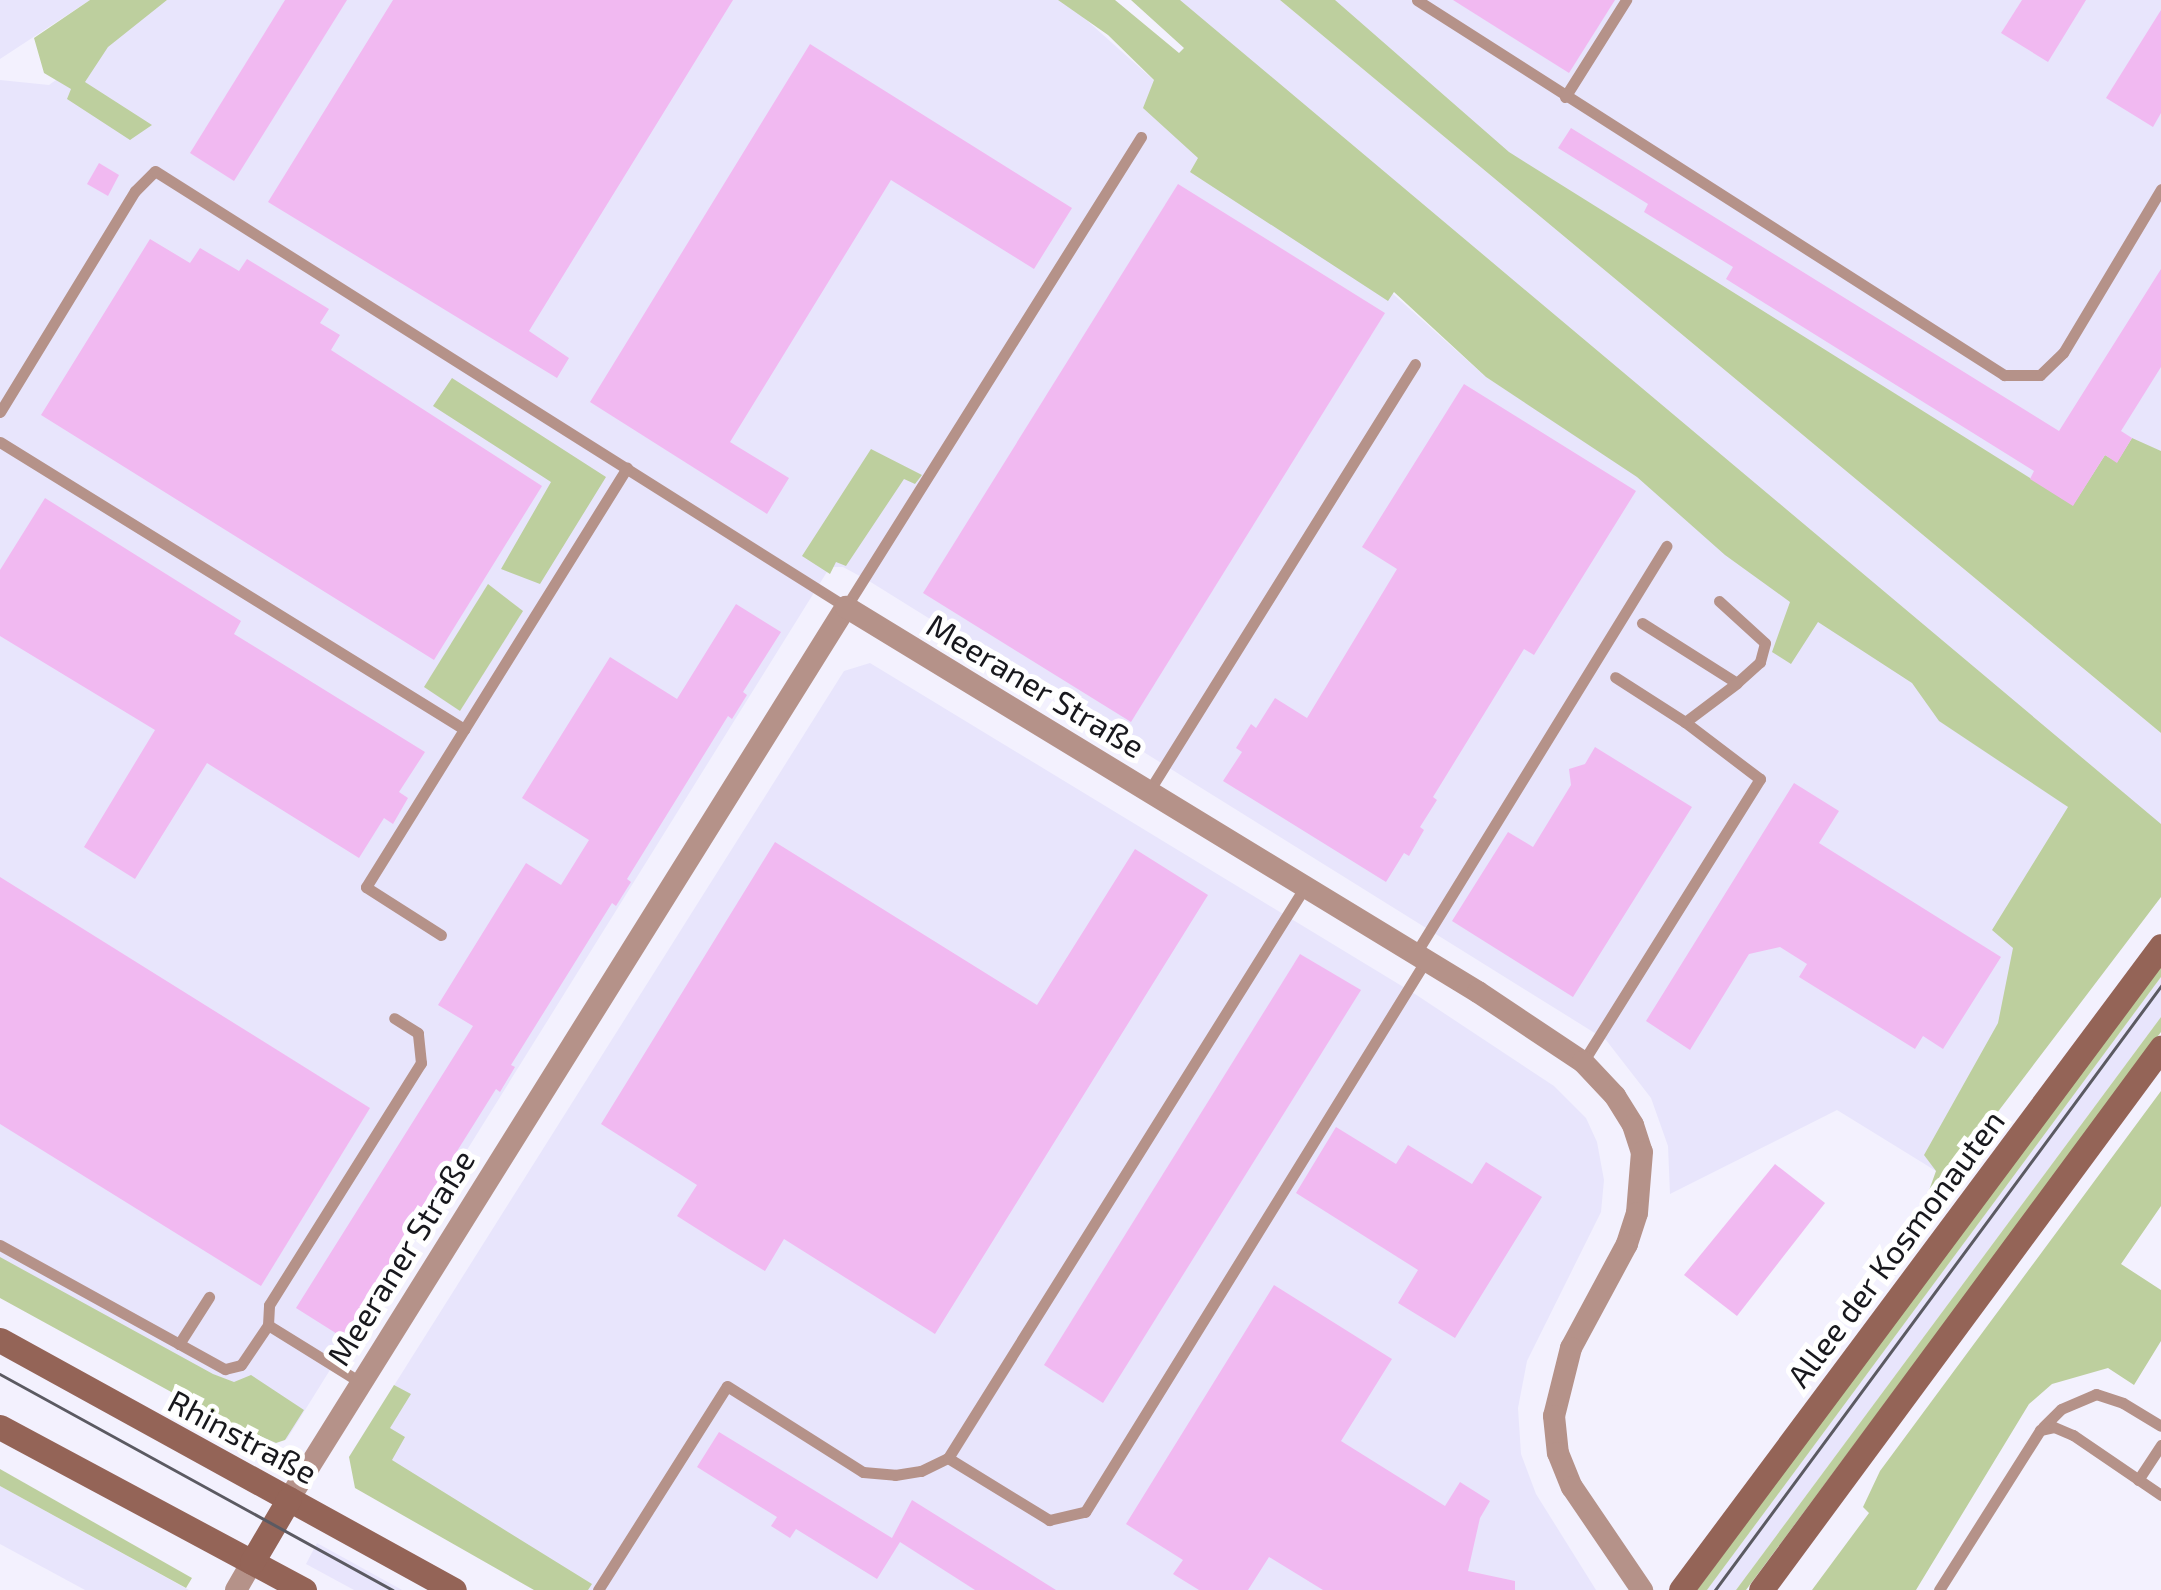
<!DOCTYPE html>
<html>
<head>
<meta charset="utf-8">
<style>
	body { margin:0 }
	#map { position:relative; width:2161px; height:1590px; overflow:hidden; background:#f3f1fe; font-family:"Exo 2",sans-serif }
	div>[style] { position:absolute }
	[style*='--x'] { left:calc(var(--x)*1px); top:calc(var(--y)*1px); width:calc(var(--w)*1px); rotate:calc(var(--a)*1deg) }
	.built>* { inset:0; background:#e8e5fc }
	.green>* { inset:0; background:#bdcf9e }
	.building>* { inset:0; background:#f1b9f1 }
	.lane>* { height:11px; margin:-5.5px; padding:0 5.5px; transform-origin:5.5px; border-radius:5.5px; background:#b59289 }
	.street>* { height:22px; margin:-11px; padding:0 11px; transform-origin:11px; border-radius:11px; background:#b59289 }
	.secondary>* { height:25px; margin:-12.5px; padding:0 12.5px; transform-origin:12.5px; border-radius:12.5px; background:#946457 }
	.tram>* { height:2.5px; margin:-1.25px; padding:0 1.25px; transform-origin:1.25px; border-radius:1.25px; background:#5b5a62 }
	span { translate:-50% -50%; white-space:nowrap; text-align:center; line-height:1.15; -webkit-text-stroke:10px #fff; paint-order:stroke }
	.street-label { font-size:32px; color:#18181d }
</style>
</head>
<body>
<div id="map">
	<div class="built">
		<i style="clip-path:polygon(0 0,90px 0,0 59px)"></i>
		<i style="clip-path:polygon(167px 0,1064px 0,1486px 377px,1748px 547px,2069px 808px,2018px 1029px,1936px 1171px,1837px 1110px,1670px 1194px,1668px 1146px,1651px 1098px,1606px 1040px,869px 581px,843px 567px,830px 567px,287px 1439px,282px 1440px,0 1283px,0 80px,49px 85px)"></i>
		<i style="clip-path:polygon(1179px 0,1280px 0,2161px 733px,2161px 825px)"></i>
		<i style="clip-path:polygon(1313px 0,2161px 0,2161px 592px,1529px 184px)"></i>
		<i style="clip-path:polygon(870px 663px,1415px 994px,1554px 1086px,1586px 1118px,1597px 1142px,1604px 1180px,1601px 1212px,1527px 1361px,1518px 1408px,1521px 1454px,1536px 1494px,1596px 1590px,541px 1590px,349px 1457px,844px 671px)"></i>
		<i style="clip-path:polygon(2161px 977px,2161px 1017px,1736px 1590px,1707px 1590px)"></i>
		<i style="clip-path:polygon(0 1486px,189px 1590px,85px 1590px,0 1544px)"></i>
		<i style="clip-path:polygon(317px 1543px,402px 1590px,354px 1590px,306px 1564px)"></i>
	</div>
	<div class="green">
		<i style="clip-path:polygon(90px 0,167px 0,108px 47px,85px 82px,152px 125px,130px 140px,67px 99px,71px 89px,44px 73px,34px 38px)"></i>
		<i style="clip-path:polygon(1058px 0,1115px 0,1179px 53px,1184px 48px,1131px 0,1180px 0,2161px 824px,2161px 897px,1921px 1213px,1936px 1171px,1924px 1155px,1998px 1023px,2013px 948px,1992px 930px,2068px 807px,1939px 721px,1912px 683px,1818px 622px,1791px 664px,1772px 652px,1790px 602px,1725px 555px,1637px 477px,1486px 377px,1394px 292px,1388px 301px,1190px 172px,1198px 158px,1143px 108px,1154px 80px,1108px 35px)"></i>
		<i style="clip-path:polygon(1280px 0,1335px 0,1509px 152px,2073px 505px,2105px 455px,2117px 462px,2132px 438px,2161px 451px,2161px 733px)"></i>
		<i style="clip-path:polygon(452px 378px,606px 477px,540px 584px,501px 569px,551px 482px,433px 406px)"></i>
		<i style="clip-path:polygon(871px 449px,922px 475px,915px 484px,904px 479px,846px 566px,836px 562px,830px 574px,802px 556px)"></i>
		<i style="clip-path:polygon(488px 584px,523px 611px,460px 711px,424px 687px)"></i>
		<i style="clip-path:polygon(2161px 962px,2161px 977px,1707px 1590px,1697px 1590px)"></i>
		<i style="clip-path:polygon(2161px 1017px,2161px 1032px,1746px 1590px,1736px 1590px)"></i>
		<i style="clip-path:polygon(2161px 1091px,2161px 1206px,2121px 1264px,2161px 1290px,2161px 1341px,2134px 1385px,2108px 1368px,2052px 1384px,2029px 1404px,1916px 1590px,1812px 1590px,1869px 1513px,1863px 1507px,1880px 1471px)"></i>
		<i style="clip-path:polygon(0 1257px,213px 1374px,234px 1382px,251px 1375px,304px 1410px,285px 1440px,276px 1443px,215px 1416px,0 1298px)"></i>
		<i style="clip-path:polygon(394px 1385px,411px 1394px,390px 1428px,405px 1437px,392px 1460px,592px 1584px,588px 1590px,534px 1590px,355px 1488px,349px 1457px)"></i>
		<i style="clip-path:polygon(0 1469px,192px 1578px,186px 1588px,0 1486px)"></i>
	</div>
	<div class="building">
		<i style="clip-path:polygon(285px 0,347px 0,234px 181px,190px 153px)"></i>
		<i style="clip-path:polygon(393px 0,733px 0,529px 331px,569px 358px,557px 378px,268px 202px)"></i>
		<i style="clip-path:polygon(1453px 0,1615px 0,1569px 73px)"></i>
		<i style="clip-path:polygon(2022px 0,2086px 0,2048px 62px,2001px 33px)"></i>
		<i style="clip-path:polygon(2161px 10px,2161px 113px,2153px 127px,2106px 98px)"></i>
		<i style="clip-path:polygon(810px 44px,1072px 208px,1034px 269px,891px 180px,730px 442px,789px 478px,767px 514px,590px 402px)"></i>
		<i style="clip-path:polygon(1571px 128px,2059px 431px,2161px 269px,2161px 367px,2121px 431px,2132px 438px,2117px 463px,2105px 455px,2073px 506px,2030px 479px,2034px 471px,1726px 279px,1733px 267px,1644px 212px,1648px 204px,1558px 148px)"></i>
		<i style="clip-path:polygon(99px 163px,119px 175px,108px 196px,87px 184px)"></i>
		<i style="clip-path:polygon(1178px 184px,1385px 313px,1131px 722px,923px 593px)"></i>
		<i style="clip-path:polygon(150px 239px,190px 263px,200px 248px,239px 271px,247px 259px,329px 309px,320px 323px,340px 335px,331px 350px,542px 486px,434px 660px,41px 415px)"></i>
		<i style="clip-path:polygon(1464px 384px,1636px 491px,1534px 655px,1524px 649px,1433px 797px,1437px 800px,1420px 827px,1424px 830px,1409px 856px,1404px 853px,1386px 882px,1223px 781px,1242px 752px,1236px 748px,1251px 724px,1256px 728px,1275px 698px,1307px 718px,1397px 569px,1362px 547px)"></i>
		<i style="clip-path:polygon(45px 498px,241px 621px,234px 634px,425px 752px,399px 792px,408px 798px,393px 824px,384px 818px,359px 858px,207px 763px,135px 879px,84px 847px,155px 730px,0 636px,0 570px)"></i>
		<i style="clip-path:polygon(736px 604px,781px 632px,743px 692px,747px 695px,732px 719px,728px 716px,627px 879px,631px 882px,616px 906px,612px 903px,511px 1065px,515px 1067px,500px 1092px,496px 1089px,395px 1250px,399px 1253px,342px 1337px,296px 1308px,473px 1026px,438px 1005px,526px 863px,561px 885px,589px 840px,522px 798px,610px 657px,677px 699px)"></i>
		<i style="clip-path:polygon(1595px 747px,1692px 807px,1573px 997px,1452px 921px,1508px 832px,1533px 847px,1571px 785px,1569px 769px,1585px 764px)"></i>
		<i style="clip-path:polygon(1794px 783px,1839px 811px,1819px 843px,2001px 957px,1943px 1049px,1923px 1036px,1915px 1049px,1799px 977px,1807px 964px,1780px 947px,1749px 954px,1690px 1050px,1646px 1021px)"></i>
		<i style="clip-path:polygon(775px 842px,1037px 1005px,1135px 849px,1208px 895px,935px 1334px,784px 1239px,765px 1271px,729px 1249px,677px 1216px,697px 1185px,601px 1124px)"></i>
		<i style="clip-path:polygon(0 877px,370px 1108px,261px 1286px,0 1124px)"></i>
		<i style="clip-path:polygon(1300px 954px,1361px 990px,1103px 1403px,1044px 1365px)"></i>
		<i style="clip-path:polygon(1336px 1127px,1396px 1164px,1408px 1145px,1472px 1184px,1486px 1162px,1542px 1197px,1455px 1338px,1398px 1303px,1418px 1270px,1296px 1193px)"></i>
		<i style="clip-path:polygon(1775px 1164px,1825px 1203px,1737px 1316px,1684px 1275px)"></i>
		<i style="clip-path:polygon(1274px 1285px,1392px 1359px,1341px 1441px,1445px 1506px,1460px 1482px,1490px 1501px,1480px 1518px,1468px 1571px,1515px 1581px,1515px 1590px,1323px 1590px,1269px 1557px,1248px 1590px,1199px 1590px,1173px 1574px,1183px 1560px,1126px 1524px)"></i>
		<i style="clip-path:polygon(719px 1432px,892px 1538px,912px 1500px,1056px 1590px,975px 1590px,900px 1542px,877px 1579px,796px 1529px,790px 1538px,771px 1526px,777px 1517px,697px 1467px)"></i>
	</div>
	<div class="lane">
		<i style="--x:1417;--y:0;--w:697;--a:32.57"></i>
		<i style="--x:2004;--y:375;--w:36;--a:0"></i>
		<i style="--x:2040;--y:375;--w:32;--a:-44"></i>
		<i style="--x:2063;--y:353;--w:191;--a:-59.1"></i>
		<i style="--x:1565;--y:97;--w:115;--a:-57.8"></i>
		<i style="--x:0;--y:412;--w:259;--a:-58.6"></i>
		<i style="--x:135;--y:191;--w:28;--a:-45"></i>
		<i style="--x:155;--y:171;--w:817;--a:32.25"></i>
		<i style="--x:846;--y:607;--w:555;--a:-57.89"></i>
		<i style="--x:0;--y:442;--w:546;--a:31.74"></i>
		<i style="--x:1719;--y:601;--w:62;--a:42.4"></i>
		<i style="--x:1765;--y:643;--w:20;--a:105"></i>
		<i style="--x:1760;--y:662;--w:31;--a:138"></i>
		<i style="--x:1642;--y:623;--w:112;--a:32.3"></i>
		<i style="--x:1737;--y:683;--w:65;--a:143.1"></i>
		<i style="--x:1149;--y:791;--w:503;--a:-58.08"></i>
		<i style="--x:441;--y:935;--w:89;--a:-147.4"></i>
		<i style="--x:366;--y:887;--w:494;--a:-58.1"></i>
		<i style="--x:1416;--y:953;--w:478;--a:-58.4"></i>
		<i style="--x:1583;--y:1062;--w:334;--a:-58"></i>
		<i style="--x:1760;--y:779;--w:94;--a:-142.8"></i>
		<i style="--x:1685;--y:722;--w:83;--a:-147.3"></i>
		<i style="--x:0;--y:1245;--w:257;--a:28.9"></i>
		<i style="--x:225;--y:1369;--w:16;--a:-14"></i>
		<i style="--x:241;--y:1365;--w:48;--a:-56"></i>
		<i style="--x:179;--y:1344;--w:56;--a:-57.4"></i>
		<i style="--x:360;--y:1382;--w:108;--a:-148.2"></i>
		<i style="--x:268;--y:1325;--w:20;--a:-87"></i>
		<i style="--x:269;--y:1305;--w:286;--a:-57.9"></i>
		<i style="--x:421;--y:1063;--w:30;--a:-96"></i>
		<i style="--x:418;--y:1033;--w:28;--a:-148"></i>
		<i style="--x:2043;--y:1427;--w:25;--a:-45"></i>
		<i style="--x:2061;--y:1409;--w:38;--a:-23"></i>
		<i style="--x:2096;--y:1394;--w:28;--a:18"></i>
		<i style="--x:2123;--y:1403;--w:44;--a:31.2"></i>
		<i style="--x:948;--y:1458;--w:119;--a:31.5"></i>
		<i style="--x:1049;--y:1520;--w:37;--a:-13"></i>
		<i style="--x:1085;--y:1512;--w:649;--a:-58.29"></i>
		<i style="--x:2138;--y:1480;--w:42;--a:-56.7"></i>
		<i style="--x:598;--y:1590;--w:241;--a:-57.7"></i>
		<i style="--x:727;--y:1386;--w:161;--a:32.3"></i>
		<i style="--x:863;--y:1472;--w:32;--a:5"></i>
		<i style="--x:895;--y:1475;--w:26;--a:-9"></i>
		<i style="--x:921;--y:1471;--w:30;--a:-26"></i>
		<i style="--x:948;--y:1458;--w:676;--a:-58"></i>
		<i style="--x:1939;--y:1590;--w:189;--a:-57.7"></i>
		<i style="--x:2040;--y:1430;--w:14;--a:-12"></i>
		<i style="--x:2054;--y:1427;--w:21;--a:23"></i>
		<i style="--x:2073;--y:1435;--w:107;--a:34.3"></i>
	</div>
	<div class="street">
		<i style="--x:289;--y:1499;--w:1052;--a:-58.02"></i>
		<i style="--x:846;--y:607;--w:740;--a:31.35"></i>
		<i style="--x:1478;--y:992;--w:126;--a:33.7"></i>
		<i style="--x:1583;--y:1062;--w:47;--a:46.7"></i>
		<i style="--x:1615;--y:1096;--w:34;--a:58"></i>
		<i style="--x:1633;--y:1125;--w:28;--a:72"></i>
		<i style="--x:1642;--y:1152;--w:61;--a:94.7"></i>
		<i style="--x:1637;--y:1213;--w:33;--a:108"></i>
		<i style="--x:1627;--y:1244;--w:118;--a:118.3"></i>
		<i style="--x:1571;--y:1348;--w:70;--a:104"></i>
		<i style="--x:1554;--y:1416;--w:37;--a:84"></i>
		<i style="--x:1558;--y:1453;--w:37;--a:68"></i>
		<i style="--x:1572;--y:1487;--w:125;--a:55.8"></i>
		<i style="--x:236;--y:1590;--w:32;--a:-60"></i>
	</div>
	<div class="secondary">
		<i style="--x:0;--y:1340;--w:518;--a:28.84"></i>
		<i style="--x:0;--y:1427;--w:345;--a:28.2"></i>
		<i style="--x:252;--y:1562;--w:73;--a:-59.6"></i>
		<i style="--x:1681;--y:1590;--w:803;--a:-53.3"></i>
		<i style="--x:1761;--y:1590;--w:674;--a:-53.57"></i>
	</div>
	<div class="tram">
		<i style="--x:0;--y:1374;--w:448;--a:28.8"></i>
		<i style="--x:1715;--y:1590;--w:751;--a:-53.56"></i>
	</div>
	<div class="street-label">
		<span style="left:1036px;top:685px;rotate:31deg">Meeraner Straße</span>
		<span style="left:1895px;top:1248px;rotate:-53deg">Allee der Kosmonauten</span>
		<span style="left:400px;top:1257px;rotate:-58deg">Meeraner Straße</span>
		<span style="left:243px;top:1436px;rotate:28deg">Rhinstraße</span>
	</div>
</div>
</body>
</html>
